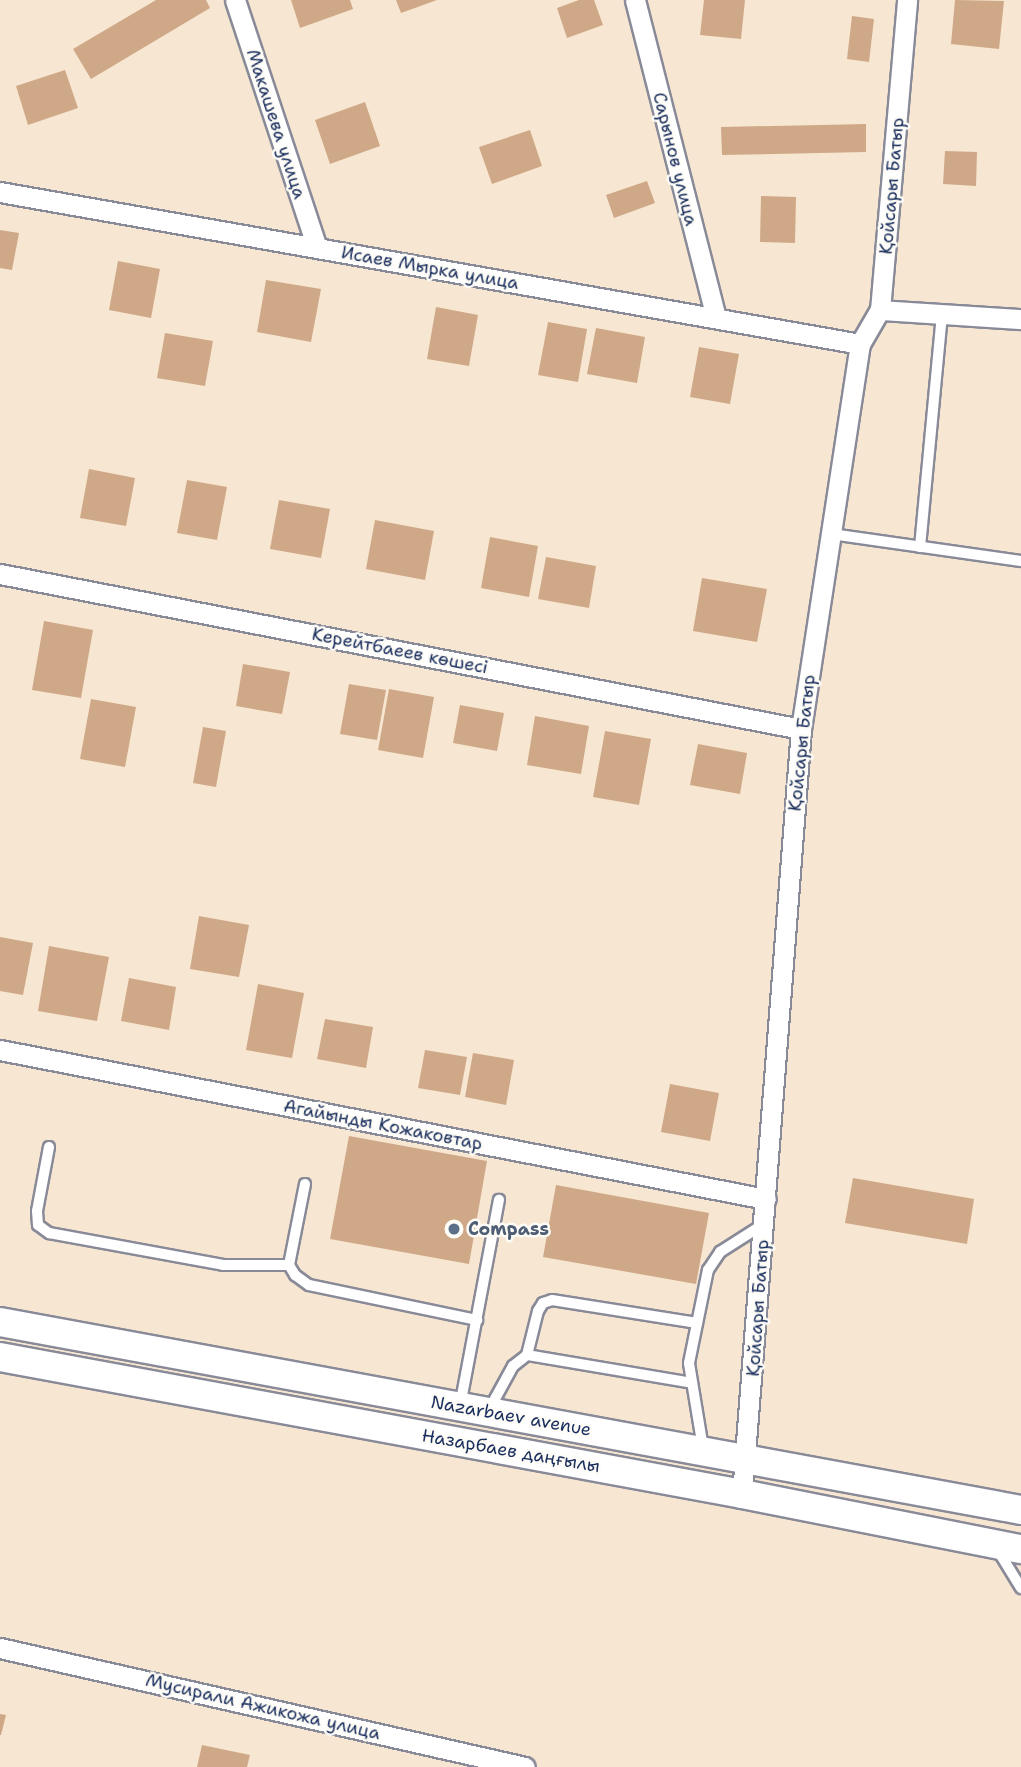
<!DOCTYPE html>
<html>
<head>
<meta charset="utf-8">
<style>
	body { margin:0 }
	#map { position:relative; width:1021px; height:1767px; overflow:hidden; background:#f7e6d1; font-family:"Shantell Sans",sans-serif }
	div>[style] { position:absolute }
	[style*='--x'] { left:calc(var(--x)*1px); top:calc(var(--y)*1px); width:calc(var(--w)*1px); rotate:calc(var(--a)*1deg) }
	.building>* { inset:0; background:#cfa987 }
	.roads { filter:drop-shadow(2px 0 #898a98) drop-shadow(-2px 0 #898a98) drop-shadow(0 2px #898a98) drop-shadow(0 -2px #898a98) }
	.service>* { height:10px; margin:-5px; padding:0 5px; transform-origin:5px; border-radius:5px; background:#fff }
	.minor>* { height:19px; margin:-9.5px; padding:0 9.5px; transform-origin:9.5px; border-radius:9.5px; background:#fff }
	.secondary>* { height:28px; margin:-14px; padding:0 14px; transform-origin:14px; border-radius:14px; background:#fff }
	.dots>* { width:19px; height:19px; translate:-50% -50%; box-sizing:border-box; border:4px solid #fdfcf7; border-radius:50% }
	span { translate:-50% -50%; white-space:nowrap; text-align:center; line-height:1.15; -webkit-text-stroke:5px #fdfcf7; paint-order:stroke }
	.street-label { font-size:18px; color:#1b2f5e }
	.service-label { font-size:18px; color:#4e5e75; font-weight:700 }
	.left { translate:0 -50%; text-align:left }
</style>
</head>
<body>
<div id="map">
	<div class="building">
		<i style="clip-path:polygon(156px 0,206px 0,210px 8px,91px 79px,73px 49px)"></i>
		<i style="clip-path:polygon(291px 0,350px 0,353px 9px,300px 28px)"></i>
		<i style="clip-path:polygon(396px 0,437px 0,401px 13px)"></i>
		<i style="clip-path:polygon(579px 0,594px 0,603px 25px,567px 38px,557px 8px)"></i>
		<i style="clip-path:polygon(704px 0,745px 0,741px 39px,700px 35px)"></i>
		<i style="clip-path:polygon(955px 0,1004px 1px,999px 49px,951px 44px)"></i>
		<i style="clip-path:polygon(852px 16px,874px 19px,869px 62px,847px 59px)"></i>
		<i style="clip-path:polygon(65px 70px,78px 108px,28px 125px,16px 86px)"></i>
		<i style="clip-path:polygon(365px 102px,380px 146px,330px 164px,315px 120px)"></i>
		<i style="clip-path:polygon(866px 124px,866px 152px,722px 155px,721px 127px)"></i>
		<i style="clip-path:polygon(530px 130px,542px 166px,492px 184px,479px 147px)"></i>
		<i style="clip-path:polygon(945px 151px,977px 152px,976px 186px,943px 184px)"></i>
		<i style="clip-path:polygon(647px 181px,655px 203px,614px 218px,606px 195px)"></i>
		<i style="clip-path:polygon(761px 196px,796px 197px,795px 243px,760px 242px)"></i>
		<i style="clip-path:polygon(0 230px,19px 233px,12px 270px,0 268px)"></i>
		<i style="clip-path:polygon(118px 261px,160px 269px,151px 318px,109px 310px)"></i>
		<i style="clip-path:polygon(266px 280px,321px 289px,311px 342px,257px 332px)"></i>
		<i style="clip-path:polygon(436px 307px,478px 315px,469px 366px,427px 359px)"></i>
		<i style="clip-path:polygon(548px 322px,587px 329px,578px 382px,538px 375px)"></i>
		<i style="clip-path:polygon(596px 328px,645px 337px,637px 383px,587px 374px)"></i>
		<i style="clip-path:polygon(165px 333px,213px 341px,205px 386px,157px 378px)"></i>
		<i style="clip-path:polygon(699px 347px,739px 354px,730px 404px,690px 397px)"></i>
		<i style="clip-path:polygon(89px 469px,135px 478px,126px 526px,80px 518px)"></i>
		<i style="clip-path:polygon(187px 480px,227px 487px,217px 540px,177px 533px)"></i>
		<i style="clip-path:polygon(279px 500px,330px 509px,321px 558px,270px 549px)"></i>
		<i style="clip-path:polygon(375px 520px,434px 531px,425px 580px,366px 569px)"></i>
		<i style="clip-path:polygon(490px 537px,538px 546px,529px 597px,481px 588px)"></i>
		<i style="clip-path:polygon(546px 557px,596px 566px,589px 608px,538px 599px)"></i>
		<i style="clip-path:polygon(702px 578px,767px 589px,757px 642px,693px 631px)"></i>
		<i style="clip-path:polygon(44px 621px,93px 630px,81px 698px,32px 690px)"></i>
		<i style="clip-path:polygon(243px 664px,290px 672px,282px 714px,236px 706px)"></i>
		<i style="clip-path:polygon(349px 684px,386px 690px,377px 740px,340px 734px)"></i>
		<i style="clip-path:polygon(389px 689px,434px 697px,423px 758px,378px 750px)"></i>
		<i style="clip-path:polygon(91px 699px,136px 707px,125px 767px,80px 759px)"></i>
		<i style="clip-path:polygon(460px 705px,504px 713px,497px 751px,453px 743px)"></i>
		<i style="clip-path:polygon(535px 716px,589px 726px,581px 774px,527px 765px)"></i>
		<i style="clip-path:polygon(203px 727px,226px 731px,216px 787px,193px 783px)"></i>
		<i style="clip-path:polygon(605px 731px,651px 739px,639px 805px,593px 797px)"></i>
		<i style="clip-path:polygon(698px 744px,747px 753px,740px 794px,690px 785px)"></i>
		<i style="clip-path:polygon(199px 916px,249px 925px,239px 977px,190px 969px)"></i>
		<i style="clip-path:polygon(0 937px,33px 943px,23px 995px,0 991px)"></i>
		<i style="clip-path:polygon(49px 946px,109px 957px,97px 1021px,38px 1011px)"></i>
		<i style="clip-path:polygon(129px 978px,176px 987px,169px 1030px,121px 1021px)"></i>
		<i style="clip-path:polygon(258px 984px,304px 993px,292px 1058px,246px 1050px)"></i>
		<i style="clip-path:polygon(325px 1019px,373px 1027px,366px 1068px,317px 1059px)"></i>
		<i style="clip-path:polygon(425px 1050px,467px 1057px,460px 1095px,418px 1088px)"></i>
		<i style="clip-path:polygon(473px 1053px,514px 1060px,506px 1105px,465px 1097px)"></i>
		<i style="clip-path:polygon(670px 1084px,719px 1093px,710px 1141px,661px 1132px)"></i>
		<i style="clip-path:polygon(349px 1136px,487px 1161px,469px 1264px,330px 1239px)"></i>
		<i style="clip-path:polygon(853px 1178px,974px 1199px,967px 1244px,845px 1223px)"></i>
		<i style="clip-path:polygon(556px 1185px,709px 1213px,696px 1284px,543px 1257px)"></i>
		<i style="clip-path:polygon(0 1714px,6px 1715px,1px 1735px,0 1735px)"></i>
		<i style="clip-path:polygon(202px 1745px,250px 1755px,247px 1767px,197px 1767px)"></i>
	</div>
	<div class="roads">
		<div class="service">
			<i style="--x:831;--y:534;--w:192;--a:8.1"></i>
			<i style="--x:920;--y:547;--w:234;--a:-84.6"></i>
			<i style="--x:49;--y:1147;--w:65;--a:100.6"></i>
			<i style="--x:37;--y:1211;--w:14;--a:86"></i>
			<i style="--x:38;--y:1225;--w:14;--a:36"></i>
			<i style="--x:49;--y:1233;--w:177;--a:10.4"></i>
			<i style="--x:223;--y:1265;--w:66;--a:0"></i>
			<i style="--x:305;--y:1184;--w:83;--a:101.2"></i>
			<i style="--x:289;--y:1265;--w:12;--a:59"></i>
			<i style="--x:295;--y:1275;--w:17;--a:36"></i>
			<i style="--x:309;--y:1285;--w:172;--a:11.8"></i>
			<i style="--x:527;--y:1355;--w:45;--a:-76"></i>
			<i style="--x:538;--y:1311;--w:9;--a:-58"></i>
			<i style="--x:543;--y:1303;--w:9;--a:-18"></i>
			<i style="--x:552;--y:1300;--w:147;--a:9"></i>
			<i style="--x:460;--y:1406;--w:210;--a:-79.3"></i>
			<i style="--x:490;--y:1408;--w:48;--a:-61.3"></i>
			<i style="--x:513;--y:1366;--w:18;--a:-38"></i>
			<i style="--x:527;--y:1355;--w:167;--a:9.6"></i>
			<i style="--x:703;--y:1448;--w:86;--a:-99.4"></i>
			<i style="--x:689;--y:1363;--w:95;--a:-78.5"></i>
			<i style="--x:708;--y:1270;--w:22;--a:-56"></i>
			<i style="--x:720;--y:1252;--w:52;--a:-32.5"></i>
			<i style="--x:997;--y:1549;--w:46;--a:58.4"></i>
		</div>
		<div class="minor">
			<i style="--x:235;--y:0;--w:261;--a:71.7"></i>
			<i style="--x:635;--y:0;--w:328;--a:75.7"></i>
			<i style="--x:0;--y:192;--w:873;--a:10.02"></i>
			<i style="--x:880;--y:310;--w:141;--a:3.7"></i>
			<i style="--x:0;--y:574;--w:816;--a:10.95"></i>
			<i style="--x:0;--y:1050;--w:780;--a:11.01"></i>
			<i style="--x:742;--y:1494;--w:767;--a:-85.59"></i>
			<i style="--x:801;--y:729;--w:389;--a:-81.3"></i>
			<i style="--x:860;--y:344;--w:39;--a:-60"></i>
			<i style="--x:880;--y:310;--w:311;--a:-85"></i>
			<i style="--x:0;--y:1648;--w:538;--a:12.77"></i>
		</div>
		<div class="secondary">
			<i style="--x:0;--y:1322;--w:1038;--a:10.43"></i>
			<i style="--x:0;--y:1357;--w:755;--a:10.46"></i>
			<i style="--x:742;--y:1494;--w:284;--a:11.2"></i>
		</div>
	</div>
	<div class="dots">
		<i style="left:454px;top:1229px;background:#5c6f8a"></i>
	</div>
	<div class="street-label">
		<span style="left:276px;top:124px;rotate:72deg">Макашева улица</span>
		<span style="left:675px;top:159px;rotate:76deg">Сарынов улица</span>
		<span style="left:892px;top:186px;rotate:-85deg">Қойсары Батыр</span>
		<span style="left:430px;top:268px;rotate:10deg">Исаев Мырка улица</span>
		<span style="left:400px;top:651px;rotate:11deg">Керейтбаеев көшесі</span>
		<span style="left:802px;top:743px;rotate:-84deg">Қойсары Батыр</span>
		<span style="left:383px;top:1125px;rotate:11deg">Агайынды Кожаковтар</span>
		<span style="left:758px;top:1308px;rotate:-86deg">Қойсары Батыр</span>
		<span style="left:511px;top:1416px;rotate:10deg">Nazarbaev avenue</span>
		<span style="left:511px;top:1451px;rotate:10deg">Назарбаев даңғылы</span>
		<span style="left:263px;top:1707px;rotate:13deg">Мусирали Ажикожа улица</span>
	</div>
	<div class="service-label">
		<span class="left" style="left:468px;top:1229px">Compass</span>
	</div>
</div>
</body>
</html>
